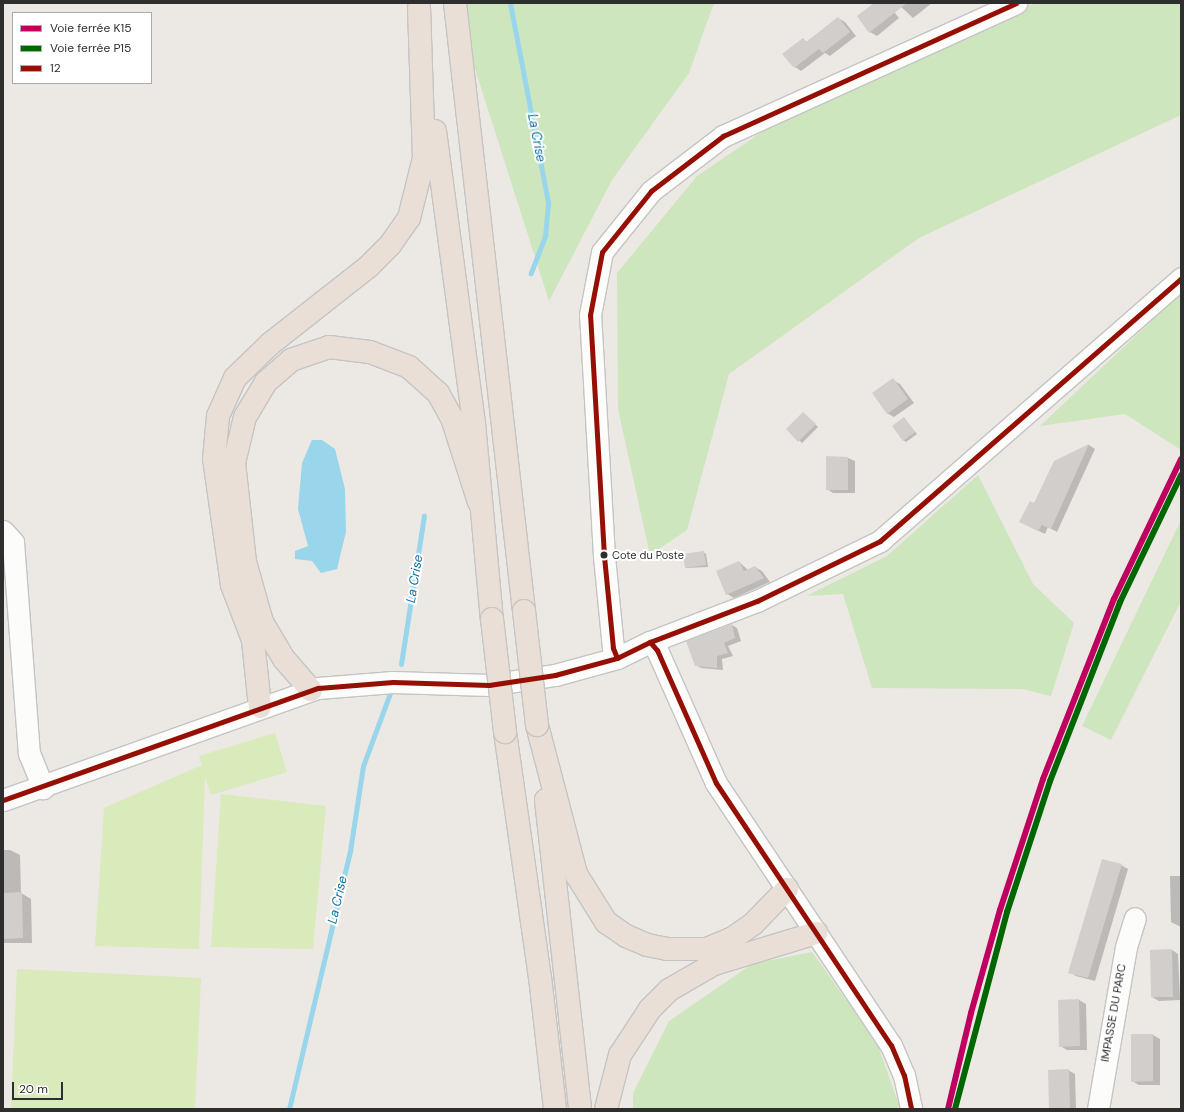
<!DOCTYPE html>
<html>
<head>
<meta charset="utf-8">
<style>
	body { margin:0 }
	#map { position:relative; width:1184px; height:1112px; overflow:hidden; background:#ece8e4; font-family:"DM Sans",sans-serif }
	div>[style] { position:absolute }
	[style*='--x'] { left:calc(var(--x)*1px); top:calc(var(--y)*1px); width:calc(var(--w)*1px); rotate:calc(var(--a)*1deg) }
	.green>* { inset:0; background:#cee6be }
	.pitch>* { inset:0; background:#d9eabb }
	.water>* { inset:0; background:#99d6ec }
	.shadow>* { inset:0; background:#0003 }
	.stream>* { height:5px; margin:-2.5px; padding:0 2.5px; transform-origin:2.5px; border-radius:2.5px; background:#99d6ec }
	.building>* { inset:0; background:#d1cecb }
	.roads { filter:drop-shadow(1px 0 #c5c4c5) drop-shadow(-1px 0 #c5c4c5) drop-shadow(0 1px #c5c4c5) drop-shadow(0 -1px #c5c4c5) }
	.minor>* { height:21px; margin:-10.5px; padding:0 10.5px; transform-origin:10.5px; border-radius:10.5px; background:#fcfcfb }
	.highway>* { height:22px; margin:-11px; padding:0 11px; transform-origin:11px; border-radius:11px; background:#eadfd6 }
	.bridges { filter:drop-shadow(1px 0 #c6c5c4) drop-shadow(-1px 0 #c6c5c4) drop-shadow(0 1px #c6c5c4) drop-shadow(0 -1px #c6c5c4) }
	.highway-bridge>* { height:22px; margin:-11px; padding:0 11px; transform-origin:11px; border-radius:11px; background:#eadfd6 }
	.bus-1>* { height:5px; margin:-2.5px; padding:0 2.5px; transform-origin:2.5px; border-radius:2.5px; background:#960f04 }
	.rail-1>* { height:6px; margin:-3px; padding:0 3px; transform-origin:3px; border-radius:3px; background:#bf005f }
	.rail-2>* { height:6px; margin:-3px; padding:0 3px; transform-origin:3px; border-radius:3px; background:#060 }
	.dots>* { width:11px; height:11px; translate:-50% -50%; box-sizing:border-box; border:2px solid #fff; border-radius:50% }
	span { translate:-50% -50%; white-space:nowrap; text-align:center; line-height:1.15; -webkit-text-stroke:4px #fff; paint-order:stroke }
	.bus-label { font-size:11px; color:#2e2e2e }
	.left { translate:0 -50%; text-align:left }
	.street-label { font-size:12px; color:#2e2e2e }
	.water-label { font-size:13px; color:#0d6fa3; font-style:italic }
	.frame { position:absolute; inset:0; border:4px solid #2e2e2e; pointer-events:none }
	.legend { position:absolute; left:12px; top:12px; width:140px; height:72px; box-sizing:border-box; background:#fff; border:1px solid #ababab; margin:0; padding:5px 7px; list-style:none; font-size:12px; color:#2e2e2e }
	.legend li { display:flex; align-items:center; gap:8px; height:20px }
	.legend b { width:20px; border:1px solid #ababab }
	.scale { position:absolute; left:12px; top:1082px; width:51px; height:18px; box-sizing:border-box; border:2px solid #2e2e2e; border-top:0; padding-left:5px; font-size:12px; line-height:14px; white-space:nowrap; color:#2e2e2e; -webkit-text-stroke:3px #fff; paint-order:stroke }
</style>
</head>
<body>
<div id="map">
	<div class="green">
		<i style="clip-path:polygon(454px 3px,714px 3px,689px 73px,612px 180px,549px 301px)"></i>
		<i style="clip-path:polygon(1035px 3px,1181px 3px,1181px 115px,919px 238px,729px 374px,687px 530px,650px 555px,618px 409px,617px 273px,697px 176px,822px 91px)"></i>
		<i style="clip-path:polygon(1181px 293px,1181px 450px,1125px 414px,1040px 426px)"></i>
		<i style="clip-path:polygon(978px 475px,1033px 584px,1074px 623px,1051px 696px,1022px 689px,872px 688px,843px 594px,806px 596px,887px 556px)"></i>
		<i style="clip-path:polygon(1181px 520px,1181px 601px,1111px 740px,1082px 726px)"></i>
		<i style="clip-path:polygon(812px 952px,877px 1043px,899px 1105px,898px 1109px,633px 1109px,633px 1093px,669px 1021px,752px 964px)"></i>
	</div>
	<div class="pitch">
		<i style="clip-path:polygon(275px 733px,287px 772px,211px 795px,205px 777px,199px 949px,95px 946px,104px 808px,202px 765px,199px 756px)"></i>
		<i style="clip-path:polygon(221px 794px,326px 806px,313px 949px,211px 947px)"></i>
		<i style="clip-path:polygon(17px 969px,201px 978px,195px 1109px,11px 1109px)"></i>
	</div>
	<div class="water">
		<i style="clip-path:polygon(312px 440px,322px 440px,335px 449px,345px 489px,346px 532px,337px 569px,321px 573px,312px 561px,295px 559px,295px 551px,308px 546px,298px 509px,302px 463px)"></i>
	</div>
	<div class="shadow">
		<i style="clip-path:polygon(876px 3px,887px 3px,899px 18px,877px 36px,870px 32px)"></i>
		<i style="clip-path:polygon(897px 3px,932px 3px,913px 18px)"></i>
		<i style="clip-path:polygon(838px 18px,845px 22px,856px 36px,830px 56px,825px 53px,801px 71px,795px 67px,803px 39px,807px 42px)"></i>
		<i style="clip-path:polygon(893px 380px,900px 384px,914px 403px,894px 417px,887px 413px)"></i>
		<i style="clip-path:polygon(803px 413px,818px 427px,802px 443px,787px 429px)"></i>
		<i style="clip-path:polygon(904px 419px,917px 434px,906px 442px,903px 440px)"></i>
		<i style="clip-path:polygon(1089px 445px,1095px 449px,1057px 532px,1048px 527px,1045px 534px,1027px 525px,1055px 461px)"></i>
		<i style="clip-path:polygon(827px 457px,848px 458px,855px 461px,855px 493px,833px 493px,827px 489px)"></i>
		<i style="clip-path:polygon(703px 552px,706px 554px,708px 567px,686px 568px)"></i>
		<i style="clip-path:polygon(739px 562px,748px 570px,755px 567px,762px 571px,770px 582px,734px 598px,727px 594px)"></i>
		<i style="clip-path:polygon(732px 625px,737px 628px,741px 641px,728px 646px,733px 656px,722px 659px,723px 670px,701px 668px,696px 665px)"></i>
		<i style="clip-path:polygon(3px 850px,10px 850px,20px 855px,21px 893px,31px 899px,32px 943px,3px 943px)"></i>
		<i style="clip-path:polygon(1121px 865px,1128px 869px,1095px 981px,1076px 976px,1069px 972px)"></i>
		<i style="clip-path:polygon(1170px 876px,1181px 876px,1181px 927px,1171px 922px)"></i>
		<i style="clip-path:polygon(1172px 950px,1178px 954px,1180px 1000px,1159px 1001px,1152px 997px)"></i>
		<i style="clip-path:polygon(1079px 1000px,1086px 1004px,1087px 1050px,1067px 1050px,1060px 1046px)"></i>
		<i style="clip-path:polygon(1153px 1035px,1160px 1039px,1160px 1085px,1139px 1085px,1132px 1081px)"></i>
		<i style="clip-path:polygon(1068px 1070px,1075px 1074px,1076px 1109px,1050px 1109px)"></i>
	</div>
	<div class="stream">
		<i style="--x:510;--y:3;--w:204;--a:79.2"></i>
		<i style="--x:548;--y:203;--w:33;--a:95"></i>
		<i style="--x:545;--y:236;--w:40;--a:111"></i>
		<i style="--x:401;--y:664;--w:150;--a:-81.2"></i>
		<i style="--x:289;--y:1109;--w:265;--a:-76.7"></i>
		<i style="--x:350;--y:851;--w:86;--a:-81.3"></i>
		<i style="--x:363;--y:766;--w:78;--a:-69.7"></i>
	</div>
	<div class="building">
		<i style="clip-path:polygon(874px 3px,907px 3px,869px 33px,857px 16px)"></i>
		<i style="clip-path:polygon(838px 17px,850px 32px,823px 53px,819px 49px,794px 68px,782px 54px,803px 38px,806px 42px)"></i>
		<i style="clip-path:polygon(893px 378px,908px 399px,887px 414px,872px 393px)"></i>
		<i style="clip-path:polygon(803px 412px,816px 424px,798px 442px,786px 429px)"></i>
		<i style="clip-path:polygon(904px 417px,915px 432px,903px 441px,892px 426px)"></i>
		<i style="clip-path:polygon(1089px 444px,1051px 529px,1042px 525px,1038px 531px,1019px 522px,1030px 501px,1034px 503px,1054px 461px)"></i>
		<i style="clip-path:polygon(826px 456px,848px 457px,848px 490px,826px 490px)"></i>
		<i style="clip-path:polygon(704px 551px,706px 565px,685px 568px,683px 554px)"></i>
		<i style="clip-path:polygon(739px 561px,744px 571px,755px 566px,764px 578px,726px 595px,716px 571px)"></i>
		<i style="clip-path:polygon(732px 624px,735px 638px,724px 643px,728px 653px,717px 656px,717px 668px,695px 666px,686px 641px)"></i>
		<i style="clip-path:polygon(1102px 859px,1122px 864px,1088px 978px,1068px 973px)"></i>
		<i style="clip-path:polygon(22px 892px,23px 938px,3px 939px,3px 893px)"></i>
		<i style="clip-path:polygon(1172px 949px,1173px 997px,1151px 997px,1150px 950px)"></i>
		<i style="clip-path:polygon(1079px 999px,1080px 1046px,1059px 1047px,1058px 1000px)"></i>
		<i style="clip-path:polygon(1131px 1034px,1153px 1034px,1153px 1081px,1131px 1082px)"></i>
		<i style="clip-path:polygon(1069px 1069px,1070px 1109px,1049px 1109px,1048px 1070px)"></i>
	</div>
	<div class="roads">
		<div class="minor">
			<i style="--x:3;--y:531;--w:15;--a:48"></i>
			<i style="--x:13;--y:542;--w:212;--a:85.7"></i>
			<i style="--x:29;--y:753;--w:38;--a:68"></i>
			<i style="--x:650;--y:642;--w:11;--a:49"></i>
			<i style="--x:657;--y:650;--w:145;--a:66.1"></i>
			<i style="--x:716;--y:783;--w:315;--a:56.3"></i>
			<i style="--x:891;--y:1045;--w:33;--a:67"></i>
			<i style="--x:904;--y:1075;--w:35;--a:78"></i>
			<i style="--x:617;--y:658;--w:11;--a:-112"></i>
			<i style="--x:613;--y:648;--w:92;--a:-95.6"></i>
			<i style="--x:604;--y:556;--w:241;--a:-93.3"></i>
			<i style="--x:590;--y:315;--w:64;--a:-79.2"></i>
			<i style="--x:602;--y:252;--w:78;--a:-51.2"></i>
			<i style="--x:651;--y:191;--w:91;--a:-37.4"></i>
			<i style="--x:723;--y:136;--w:322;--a:-24.4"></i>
			<i style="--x:3;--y:800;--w:334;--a:-19.6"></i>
			<i style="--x:318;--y:688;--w:75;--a:-4.6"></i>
			<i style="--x:393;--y:682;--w:96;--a:1.8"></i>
			<i style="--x:489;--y:685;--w:67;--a:-8.6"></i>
			<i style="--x:555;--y:675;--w:64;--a:-15.3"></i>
			<i style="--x:617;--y:658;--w:37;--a:-26"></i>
			<i style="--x:650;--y:642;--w:115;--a:-21"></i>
			<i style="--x:757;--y:601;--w:137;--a:-26"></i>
			<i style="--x:880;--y:541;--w:400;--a:-41.1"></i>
			<i style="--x:1098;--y:1109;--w:164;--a:-80.2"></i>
			<i style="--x:1126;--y:947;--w:30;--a:-73"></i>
		</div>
		<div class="highway">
			<i style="--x:455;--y:3;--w:612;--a:83.53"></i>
			<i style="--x:435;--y:131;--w:295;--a:82.4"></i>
			<i style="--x:474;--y:423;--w:197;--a:84.8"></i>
			<i style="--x:311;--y:690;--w:41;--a:-131.1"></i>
			<i style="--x:284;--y:659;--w:43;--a:-120.7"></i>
			<i style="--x:262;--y:622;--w:62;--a:-105.8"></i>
			<i style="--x:245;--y:562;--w:100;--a:-96.3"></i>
			<i style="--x:234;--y:463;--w:47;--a:-76.6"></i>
			<i style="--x:245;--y:417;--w:41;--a:-59"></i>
			<i style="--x:266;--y:382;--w:33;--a:-41"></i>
			<i style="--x:291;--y:360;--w:40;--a:-18.9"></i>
			<i style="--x:329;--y:347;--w:41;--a:7"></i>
			<i style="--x:370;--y:352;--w:42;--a:21"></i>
			<i style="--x:409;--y:367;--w:39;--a:42"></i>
			<i style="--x:438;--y:393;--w:29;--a:61"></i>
			<i style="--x:452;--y:418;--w:88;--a:72.2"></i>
			<i style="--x:260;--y:707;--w:67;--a:-96"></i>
			<i style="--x:253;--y:640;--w:59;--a:-110.9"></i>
			<i style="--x:232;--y:585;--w:127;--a:-98.1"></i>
			<i style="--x:214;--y:459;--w:43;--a:-84.7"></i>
			<i style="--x:218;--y:416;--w:42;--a:-65.9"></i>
			<i style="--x:235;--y:378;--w:49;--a:-44.2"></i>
			<i style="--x:270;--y:344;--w:126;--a:-38.2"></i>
			<i style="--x:369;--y:266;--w:30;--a:-45"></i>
			<i style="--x:390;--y:245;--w:33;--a:-55"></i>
			<i style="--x:409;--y:218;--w:62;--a:-76"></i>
			<i style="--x:424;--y:158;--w:150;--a:-91.9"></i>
			<i style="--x:537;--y:725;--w:154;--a:75.3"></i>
			<i style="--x:576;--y:874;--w:57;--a:58"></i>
			<i style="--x:606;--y:922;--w:24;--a:35"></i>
			<i style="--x:626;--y:936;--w:23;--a:23"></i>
			<i style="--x:647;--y:945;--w:20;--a:11"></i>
			<i style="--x:667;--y:949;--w:40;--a:0"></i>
			<i style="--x:707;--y:949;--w:28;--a:-23"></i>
			<i style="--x:733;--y:938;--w:24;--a:-35"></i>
			<i style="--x:753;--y:924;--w:49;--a:-45.8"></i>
			<i style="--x:505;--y:732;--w:247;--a:81.9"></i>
			<i style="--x:540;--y:977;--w:133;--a:83.5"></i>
			<i style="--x:546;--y:800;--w:311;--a:83.7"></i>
			<i style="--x:606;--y:1109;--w:56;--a:-75.5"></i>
			<i style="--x:620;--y:1055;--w:55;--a:-56.9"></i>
			<i style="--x:650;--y:1009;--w:27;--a:-45"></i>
			<i style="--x:669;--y:990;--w:52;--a:-30"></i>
			<i style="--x:714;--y:964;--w:107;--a:-16.9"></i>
		</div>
	</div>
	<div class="bridges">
		<div class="highway-bridge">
			<i style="--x:524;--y:611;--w:115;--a:83.5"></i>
			<i style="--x:492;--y:619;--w:114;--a:83.4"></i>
		</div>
	</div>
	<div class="bus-1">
		<i style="--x:650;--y:642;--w:11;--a:49"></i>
		<i style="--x:657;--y:650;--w:145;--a:66.1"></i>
		<i style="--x:716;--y:783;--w:315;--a:56.3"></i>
		<i style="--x:891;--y:1045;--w:33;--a:67"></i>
		<i style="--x:904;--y:1075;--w:35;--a:78"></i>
		<i style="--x:617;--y:658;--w:11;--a:-112"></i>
		<i style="--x:613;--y:648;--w:92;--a:-95.6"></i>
		<i style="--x:604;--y:556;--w:241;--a:-93.3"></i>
		<i style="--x:590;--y:315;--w:64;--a:-79.2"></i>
		<i style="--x:602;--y:252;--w:78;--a:-51.2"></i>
		<i style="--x:651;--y:191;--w:91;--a:-37.4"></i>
		<i style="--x:723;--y:136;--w:322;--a:-24.4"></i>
		<i style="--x:3;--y:800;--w:334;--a:-19.6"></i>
		<i style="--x:318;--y:688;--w:75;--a:-4.6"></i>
		<i style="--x:393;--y:682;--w:96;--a:1.8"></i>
		<i style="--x:489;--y:685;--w:67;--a:-8.6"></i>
		<i style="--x:555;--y:675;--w:64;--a:-15.3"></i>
		<i style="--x:617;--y:658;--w:37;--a:-26"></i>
		<i style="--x:650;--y:642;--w:115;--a:-21"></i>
		<i style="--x:757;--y:601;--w:137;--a:-26"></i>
		<i style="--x:880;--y:541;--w:400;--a:-41.1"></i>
	</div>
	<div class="rail-1">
		<i style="--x:948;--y:1109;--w:99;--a:-76.5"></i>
		<i style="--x:971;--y:1013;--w:107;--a:-74.3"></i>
		<i style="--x:1000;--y:910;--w:138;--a:-71.8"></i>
		<i style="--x:1043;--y:779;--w:193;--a:-68.5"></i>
		<i style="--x:1114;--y:599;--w:155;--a:-64.4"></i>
	</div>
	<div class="rail-2">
		<i style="--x:955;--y:1109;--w:204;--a:-75.2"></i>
		<i style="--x:1007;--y:912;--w:138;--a:-71.8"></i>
		<i style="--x:1050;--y:781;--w:192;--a:-68.6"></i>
		<i style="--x:1120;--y:602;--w:141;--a:-64.3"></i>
	</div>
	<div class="dots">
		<i style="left:604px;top:555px;background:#2e2e2e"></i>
	</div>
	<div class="bus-label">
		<span class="left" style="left:612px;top:555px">Cote du Poste</span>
	</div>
	<div class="street-label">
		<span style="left:1114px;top:1013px;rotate:-80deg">IMPASSE DU PARC</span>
	</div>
	<div class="water-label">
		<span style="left:536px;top:138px;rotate:79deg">La Crise</span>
		<span style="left:415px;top:579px;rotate:-81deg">La Crise</span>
		<span style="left:338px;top:900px;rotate:-77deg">La Crise</span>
	</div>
	<div class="frame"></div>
	<ul class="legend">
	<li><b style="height:5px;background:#bf005f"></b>Voie ferrée K15</li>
	<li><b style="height:5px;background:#060"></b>Voie ferrée P15</li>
	<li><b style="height:5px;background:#960f04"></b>12</li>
	</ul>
	<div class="scale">20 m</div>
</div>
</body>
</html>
